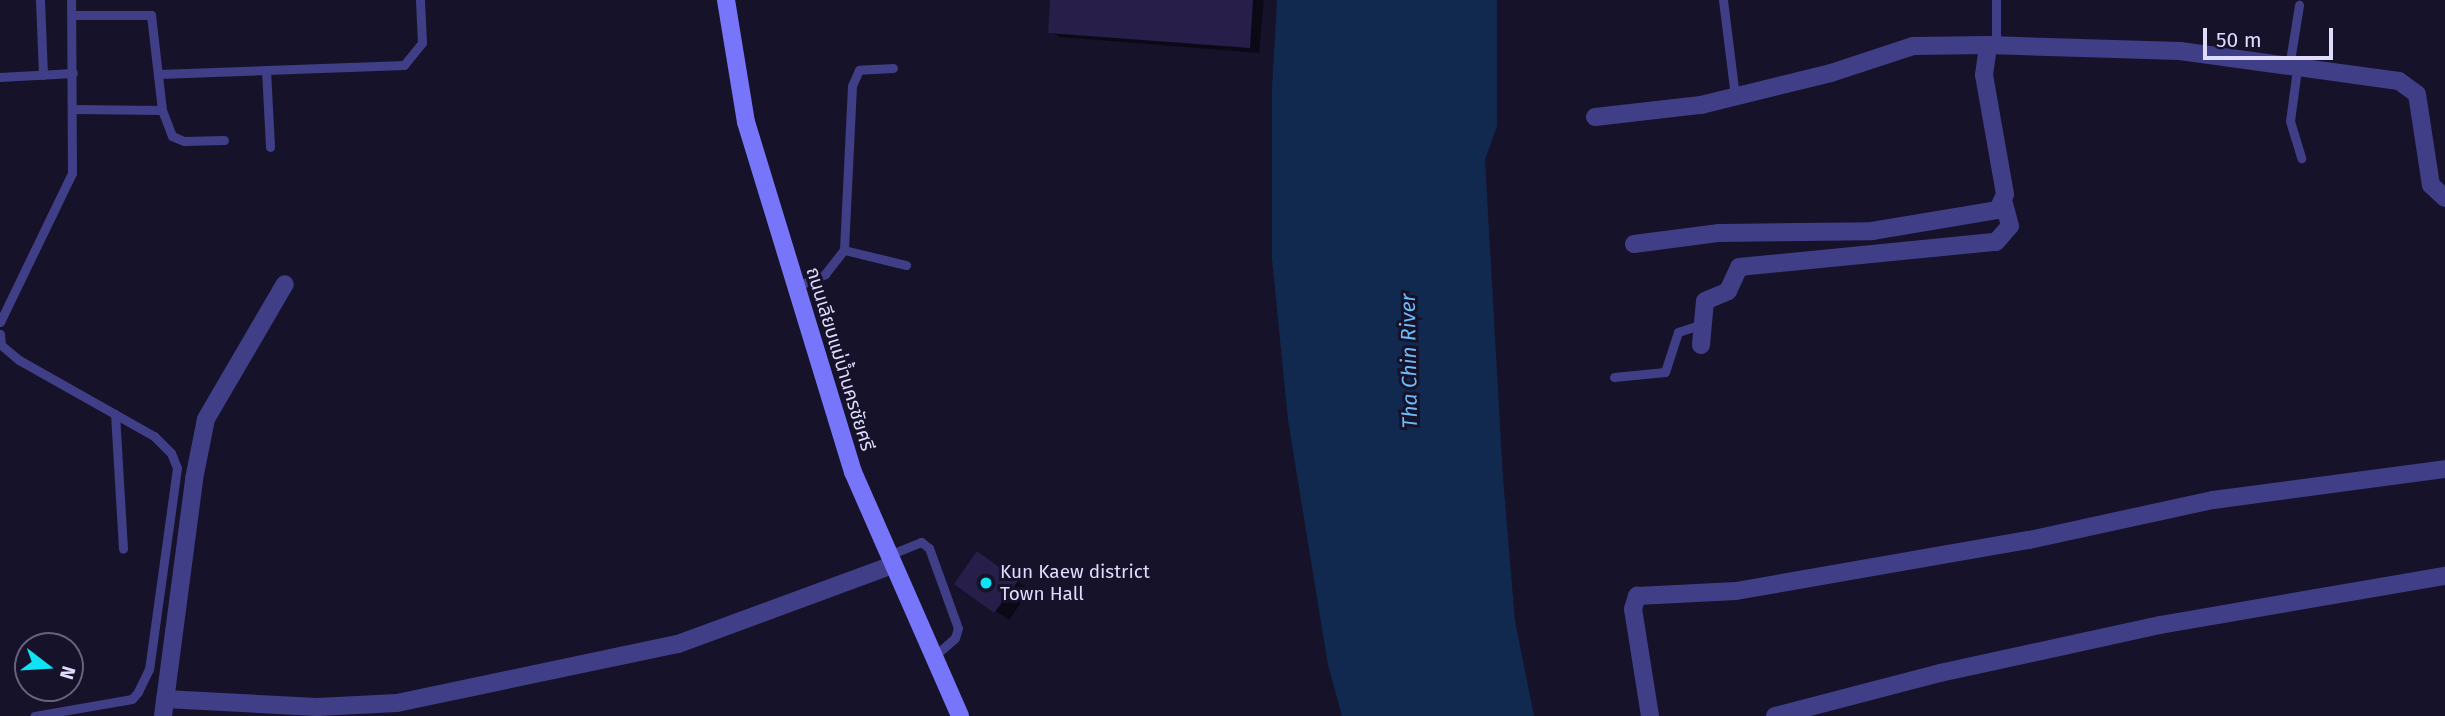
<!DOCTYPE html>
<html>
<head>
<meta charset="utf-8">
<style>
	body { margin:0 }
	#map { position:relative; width:2445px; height:716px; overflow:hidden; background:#16122a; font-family:"Fira Sans","Noto Sans Thai",sans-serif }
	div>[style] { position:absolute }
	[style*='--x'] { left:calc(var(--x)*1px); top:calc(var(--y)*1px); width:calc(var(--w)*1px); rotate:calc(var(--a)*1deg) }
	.water>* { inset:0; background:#11294f }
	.shadow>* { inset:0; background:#0007 }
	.building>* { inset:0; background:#271e4a }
	.lane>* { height:9px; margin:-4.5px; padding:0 4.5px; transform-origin:4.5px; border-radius:4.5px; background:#403e87 }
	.street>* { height:18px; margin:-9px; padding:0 9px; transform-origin:9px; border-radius:9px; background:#403e87 }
	.secondary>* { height:18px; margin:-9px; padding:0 9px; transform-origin:9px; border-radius:9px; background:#7776fb }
	.dots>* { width:19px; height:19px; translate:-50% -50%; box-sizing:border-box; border:4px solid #16122a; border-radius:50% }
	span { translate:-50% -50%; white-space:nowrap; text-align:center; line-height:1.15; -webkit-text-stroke:6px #16122a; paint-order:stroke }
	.street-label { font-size:19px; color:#dfdcfe }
	.poi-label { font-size:19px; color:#dfdcfe }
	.left { translate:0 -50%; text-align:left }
	.water-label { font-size:21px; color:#6dbbfa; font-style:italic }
	.north { position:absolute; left:14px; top:632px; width:70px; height:70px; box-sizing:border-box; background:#16122a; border:2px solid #66637f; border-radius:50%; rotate:107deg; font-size:19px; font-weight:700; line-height:28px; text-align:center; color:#dfdcfe }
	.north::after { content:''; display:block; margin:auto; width:24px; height:32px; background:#0fe4f7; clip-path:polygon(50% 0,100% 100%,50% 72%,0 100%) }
	.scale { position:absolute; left:2203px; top:28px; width:130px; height:32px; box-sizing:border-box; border:4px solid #dfdcfe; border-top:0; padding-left:9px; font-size:21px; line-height:24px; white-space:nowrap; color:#dfdcfe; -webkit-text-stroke:5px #16122a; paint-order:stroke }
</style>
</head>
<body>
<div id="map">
	<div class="water">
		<i style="clip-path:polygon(1277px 0,1497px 0,1497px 126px,1485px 160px,1503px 478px,1515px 621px,1534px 716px,1342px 716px,1328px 665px,1288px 420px,1272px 259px,1272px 88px)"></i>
	</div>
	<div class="shadow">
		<i style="clip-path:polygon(1052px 0,1264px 0,1259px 53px,1060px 37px,1050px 32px)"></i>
		<i style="clip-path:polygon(978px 554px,1030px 590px,1009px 620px,956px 584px)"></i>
	</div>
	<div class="building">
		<i style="clip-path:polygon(1050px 0,1253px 0,1250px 48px,1048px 33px)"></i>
		<i style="clip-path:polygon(977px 551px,1018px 581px,994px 613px,954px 584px)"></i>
	</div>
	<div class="lane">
		<i style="--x:40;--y:0;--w:75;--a:87.7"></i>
		<i style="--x:1723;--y:0;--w:98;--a:82.9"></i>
		<i style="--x:72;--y:15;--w:79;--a:0"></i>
		<i style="--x:151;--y:15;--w:96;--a:83.4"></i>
		<i style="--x:162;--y:110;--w:28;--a:69"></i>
		<i style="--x:172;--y:136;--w:13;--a:23"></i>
		<i style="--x:184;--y:141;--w:40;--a:-1.4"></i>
		<i style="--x:1996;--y:45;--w:45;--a:-90"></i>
		<i style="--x:2289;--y:67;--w:63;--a:-80.8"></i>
		<i style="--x:893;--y:68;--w:34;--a:177"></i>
		<i style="--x:859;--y:70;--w:17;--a:114"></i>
		<i style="--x:852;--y:86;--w:164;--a:92.8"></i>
		<i style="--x:844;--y:250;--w:64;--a:13.6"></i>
		<i style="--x:2297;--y:69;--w:52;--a:97.7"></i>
		<i style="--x:2290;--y:121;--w:39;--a:73"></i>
		<i style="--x:266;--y:70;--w:77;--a:87"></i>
		<i style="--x:159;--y:74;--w:245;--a:-2.1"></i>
		<i style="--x:404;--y:65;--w:28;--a:-51"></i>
		<i style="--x:422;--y:43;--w:43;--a:-92.7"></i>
		<i style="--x:0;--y:77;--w:73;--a:-3.1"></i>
		<i style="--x:74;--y:109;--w:88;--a:0.7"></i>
		<i style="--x:795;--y:287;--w:33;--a:-23"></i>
		<i style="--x:825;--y:274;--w:31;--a:-52"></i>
		<i style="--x:0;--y:322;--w:165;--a:-64.2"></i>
		<i style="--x:72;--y:173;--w:173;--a:-90.3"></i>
		<i style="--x:0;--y:334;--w:11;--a:85"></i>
		<i style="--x:1;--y:345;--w:23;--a:40"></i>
		<i style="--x:19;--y:360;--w:155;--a:29.4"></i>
		<i style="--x:154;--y:436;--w:24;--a:45"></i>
		<i style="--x:171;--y:453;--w:16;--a:68"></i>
		<i style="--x:177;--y:468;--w:203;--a:97.9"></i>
		<i style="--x:149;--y:669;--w:25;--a:116"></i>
		<i style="--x:138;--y:692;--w:9;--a:131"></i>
		<i style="--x:132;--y:699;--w:99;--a:170.2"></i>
		<i style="--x:1614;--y:377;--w:51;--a:-5.6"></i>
		<i style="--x:1665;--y:372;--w:42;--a:-72"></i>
		<i style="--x:1678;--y:332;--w:23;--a:-18"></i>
		<i style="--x:115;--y:414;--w:135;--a:86.6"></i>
		<i style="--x:889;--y:555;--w:35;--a:-22"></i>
		<i style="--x:921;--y:542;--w:10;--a:37"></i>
		<i style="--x:929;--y:548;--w:85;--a:70.1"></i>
		<i style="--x:958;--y:628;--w:10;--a:107"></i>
		<i style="--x:955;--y:638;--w:29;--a:139"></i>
	</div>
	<div class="street">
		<i style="--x:1595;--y:117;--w:107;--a:-6.5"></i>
		<i style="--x:1701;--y:105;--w:134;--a:-13.8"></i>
		<i style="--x:1831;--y:73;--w:86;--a:-18.2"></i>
		<i style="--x:1913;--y:46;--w:75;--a:-0.8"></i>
		<i style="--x:1634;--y:244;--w:86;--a:-7.4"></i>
		<i style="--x:1719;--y:233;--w:153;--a:-0.7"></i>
		<i style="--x:1872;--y:231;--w:128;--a:-9.5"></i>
		<i style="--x:1998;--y:210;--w:17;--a:-66"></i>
		<i style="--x:2005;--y:194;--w:121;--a:-100"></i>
		<i style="--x:1984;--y:75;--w:30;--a:-82"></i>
		<i style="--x:1988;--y:45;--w:192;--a:1.8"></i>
		<i style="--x:2180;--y:51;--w:221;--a:7.8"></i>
		<i style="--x:2399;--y:81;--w:22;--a:36"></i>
		<i style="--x:2417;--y:94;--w:92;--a:81.3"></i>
		<i style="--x:2431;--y:185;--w:19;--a:43"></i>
		<i style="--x:1701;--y:345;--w:44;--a:-84.8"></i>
		<i style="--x:1705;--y:301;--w:25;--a:-23"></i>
		<i style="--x:1728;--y:291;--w:26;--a:-65"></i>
		<i style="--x:1739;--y:267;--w:258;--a:-5.6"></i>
		<i style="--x:1996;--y:242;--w:21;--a:-49"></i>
		<i style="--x:2010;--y:226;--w:23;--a:-105"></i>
		<i style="--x:165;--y:699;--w:152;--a:3"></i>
		<i style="--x:317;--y:707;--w:80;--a:-2.9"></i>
		<i style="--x:397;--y:703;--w:287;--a:-11.9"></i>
		<i style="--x:678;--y:644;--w:229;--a:-20.2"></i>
		<i style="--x:163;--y:716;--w:239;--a:-82.5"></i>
		<i style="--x:194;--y:479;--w:61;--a:-78.7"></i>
		<i style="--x:206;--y:419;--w:156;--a:-59.7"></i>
		<i style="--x:1650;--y:716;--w:108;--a:-99"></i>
		<i style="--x:1633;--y:609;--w:14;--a:-73"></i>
		<i style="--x:1637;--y:596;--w:99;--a:-2.9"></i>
		<i style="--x:1736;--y:591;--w:297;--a:-9.9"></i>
		<i style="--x:2029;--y:540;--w:188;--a:-12.3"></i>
		<i style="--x:2213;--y:500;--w:234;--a:-7.6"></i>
		<i style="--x:1775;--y:716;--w:171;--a:-14.6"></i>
		<i style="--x:1940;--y:673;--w:225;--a:-12.3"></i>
		<i style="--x:2160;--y:625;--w:289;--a:-9.8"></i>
	</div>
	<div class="secondary">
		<i style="--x:726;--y:0;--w:124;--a:80.7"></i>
		<i style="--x:746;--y:122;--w:366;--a:73"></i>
		<i style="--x:853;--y:472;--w:266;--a:66.3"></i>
	</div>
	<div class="dots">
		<i style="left:986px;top:583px;background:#0fe4f7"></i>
	</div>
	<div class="street-label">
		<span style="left:840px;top:359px;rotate:73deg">ถนนเลียบแม่น้ำนครชัยศรี</span>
	</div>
	<div class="poi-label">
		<span class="left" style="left:1000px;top:583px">Kun Kaew district<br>Town Hall</span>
	</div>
	<div class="water-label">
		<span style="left:1409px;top:361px;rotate:-91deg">Tha Chin River</span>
	</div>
	<div class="north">N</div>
	<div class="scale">50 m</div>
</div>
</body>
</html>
